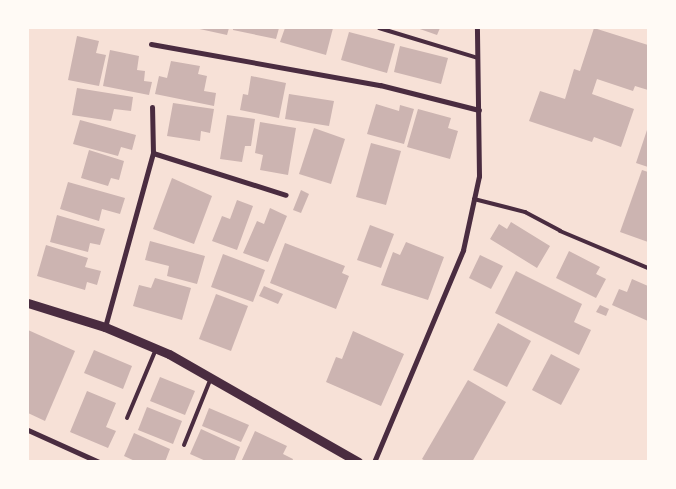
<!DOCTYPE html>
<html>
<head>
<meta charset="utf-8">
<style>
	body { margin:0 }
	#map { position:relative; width:676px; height:489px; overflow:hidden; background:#f7e1d7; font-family:Ubuntu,sans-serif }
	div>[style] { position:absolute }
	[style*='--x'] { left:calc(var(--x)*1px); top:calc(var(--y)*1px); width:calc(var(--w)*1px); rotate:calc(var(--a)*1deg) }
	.building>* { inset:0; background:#ccb4b1 }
	.service>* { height:4px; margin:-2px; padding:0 2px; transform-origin:2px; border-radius:2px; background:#4a2c40 }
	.minor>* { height:5px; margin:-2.5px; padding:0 2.5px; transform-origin:2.5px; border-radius:2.5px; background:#4a2c40 }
	.tertiary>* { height:9px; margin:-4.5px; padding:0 4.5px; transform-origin:4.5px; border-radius:4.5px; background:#4a2c40 }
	span { translate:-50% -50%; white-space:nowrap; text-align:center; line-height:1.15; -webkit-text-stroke:5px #fffaf5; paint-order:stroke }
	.frame { position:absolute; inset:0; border:29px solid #fffaf5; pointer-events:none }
</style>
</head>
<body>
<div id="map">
	<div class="building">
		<i style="clip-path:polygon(195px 28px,229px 28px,227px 35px)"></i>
		<i style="clip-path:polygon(233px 28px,279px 28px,276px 39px,233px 30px)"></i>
		<i style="clip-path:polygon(285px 28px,333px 28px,326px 55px,280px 42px)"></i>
		<i style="clip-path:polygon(417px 28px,440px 28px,437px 35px)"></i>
		<i style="clip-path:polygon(594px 28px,648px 45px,648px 90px,635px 86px,633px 91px,597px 79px,592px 94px,634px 109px,621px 147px,594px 137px,592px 142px,529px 121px,540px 91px,565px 99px,574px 69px,580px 71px)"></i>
		<i style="clip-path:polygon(349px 32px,395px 44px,387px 73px,341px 60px)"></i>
		<i style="clip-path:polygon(77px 36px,99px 41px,96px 53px,106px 55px,99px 86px,68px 80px)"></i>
		<i style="clip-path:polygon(400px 46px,448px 58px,441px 84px,394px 72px)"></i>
		<i style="clip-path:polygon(110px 50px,139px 56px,137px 70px,145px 71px,144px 81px,152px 82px,149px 95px,103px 86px)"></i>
		<i style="clip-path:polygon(171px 61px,200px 66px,198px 74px,207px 76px,204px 91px,216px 93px,214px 106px,155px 94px,159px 76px,167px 78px)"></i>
		<i style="clip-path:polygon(251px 76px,286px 83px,279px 118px,240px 110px,243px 94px,248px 95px)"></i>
		<i style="clip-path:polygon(77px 88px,133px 97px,131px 111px,114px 109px,111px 121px,72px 115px)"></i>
		<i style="clip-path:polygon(289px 94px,334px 101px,329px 126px,285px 119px)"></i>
		<i style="clip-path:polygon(173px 103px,214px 109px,210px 133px,201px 131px,200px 141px,167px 136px)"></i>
		<i style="clip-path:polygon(376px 104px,399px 111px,400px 105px,414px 109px,404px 144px,367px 134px)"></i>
		<i style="clip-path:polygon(418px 109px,451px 118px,448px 128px,458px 131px,450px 159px,407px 147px)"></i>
		<i style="clip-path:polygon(227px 115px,255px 119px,251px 146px,245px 146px,242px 162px,220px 159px)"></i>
		<i style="clip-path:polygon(80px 120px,136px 135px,132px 150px,121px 147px,118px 156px,73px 144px)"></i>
		<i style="clip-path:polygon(260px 122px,296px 128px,288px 175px,260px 170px,263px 155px,255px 153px)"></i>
		<i style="clip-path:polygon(648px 127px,648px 167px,636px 163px)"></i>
		<i style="clip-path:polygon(314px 128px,345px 139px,331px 184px,299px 174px)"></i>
		<i style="clip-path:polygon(371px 143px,401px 151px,386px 205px,356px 197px)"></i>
		<i style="clip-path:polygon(89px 150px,124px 161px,119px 180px,111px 178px,108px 186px,81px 178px)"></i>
		<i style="clip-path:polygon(642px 170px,648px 172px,648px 242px,620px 232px)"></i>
		<i style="clip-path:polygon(172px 178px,212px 196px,194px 244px,153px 229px)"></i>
		<i style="clip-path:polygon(68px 182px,125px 198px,120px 214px,102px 209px,99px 221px,60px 209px)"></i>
		<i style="clip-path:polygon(301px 190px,309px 194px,301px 213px,293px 210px)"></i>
		<i style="clip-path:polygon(237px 200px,253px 206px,237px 250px,212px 241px,222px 216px,230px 219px)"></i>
		<i style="clip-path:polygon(270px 208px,287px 216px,268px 262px,243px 253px,257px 221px,264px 224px)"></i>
		<i style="clip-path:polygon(57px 215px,105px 229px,100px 245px,90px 243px,88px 252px,50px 242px)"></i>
		<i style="clip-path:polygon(511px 222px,550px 246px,537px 268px,490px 239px,499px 224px,507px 229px)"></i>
		<i style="clip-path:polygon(370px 225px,394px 234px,381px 268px,357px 260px)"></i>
		<i style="clip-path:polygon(150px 241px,205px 256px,197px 284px,167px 276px,169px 266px,145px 260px)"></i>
		<i style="clip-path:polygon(406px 242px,444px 257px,428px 300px,381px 285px,393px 252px,400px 255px)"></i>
		<i style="clip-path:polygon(285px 243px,345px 266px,342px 273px,349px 276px,336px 309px,270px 283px)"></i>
		<i style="clip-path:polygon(46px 245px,88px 258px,85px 267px,101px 271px,97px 285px,87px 282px,85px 290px,37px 276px)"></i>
		<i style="clip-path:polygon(569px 251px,600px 267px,596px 274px,606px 279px,596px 298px,556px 278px)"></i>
		<i style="clip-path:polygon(223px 254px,265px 270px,253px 302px,211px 287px)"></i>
		<i style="clip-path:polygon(480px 255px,503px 266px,491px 289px,469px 278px)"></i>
		<i style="clip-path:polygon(516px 271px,582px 304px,574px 322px,591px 330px,579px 355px,495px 313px)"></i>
		<i style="clip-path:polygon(155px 278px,191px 288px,182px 320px,133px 306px,139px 285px,151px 288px)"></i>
		<i style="clip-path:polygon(632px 279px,648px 286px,648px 321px,612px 305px,619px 289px,627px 292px)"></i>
		<i style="clip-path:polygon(264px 286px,283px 294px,278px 304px,259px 296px)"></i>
		<i style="clip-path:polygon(216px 294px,248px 306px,231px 351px,199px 339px)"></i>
		<i style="clip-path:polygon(600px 305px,609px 309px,606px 316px,596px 312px)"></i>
		<i style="clip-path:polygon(498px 323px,531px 341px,507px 387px,473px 370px)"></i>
		<i style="clip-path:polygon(28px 330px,75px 351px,45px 421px,28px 413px)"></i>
		<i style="clip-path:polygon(353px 331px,404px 354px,381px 406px,326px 382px,336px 357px,342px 359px)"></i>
		<i style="clip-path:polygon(94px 350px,132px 366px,123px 389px,84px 373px)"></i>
		<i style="clip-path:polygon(551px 354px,580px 369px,561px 405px,532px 390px)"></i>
		<i style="clip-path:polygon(160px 377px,195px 391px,185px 415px,150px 401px)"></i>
		<i style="clip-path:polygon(468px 380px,506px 402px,472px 462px,427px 462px,422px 459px)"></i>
		<i style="clip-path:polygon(87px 391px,116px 403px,106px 427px,116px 431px,108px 448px,70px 432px)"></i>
		<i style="clip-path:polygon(147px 407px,182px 421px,173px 444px,138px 430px)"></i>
		<i style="clip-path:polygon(209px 408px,249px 425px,241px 442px,202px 426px)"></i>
		<i style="clip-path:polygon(201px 429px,240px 447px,234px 462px,208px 462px,190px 454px)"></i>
		<i style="clip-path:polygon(255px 431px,287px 446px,283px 454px,293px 459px,292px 462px,241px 462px)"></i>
		<i style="clip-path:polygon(134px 433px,170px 449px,165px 462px,137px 462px,124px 456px)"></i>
	</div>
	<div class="service">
		<i style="--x:379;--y:28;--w:103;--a:16.9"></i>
		<i style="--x:474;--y:199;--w:53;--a:14.3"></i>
		<i style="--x:525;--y:212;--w:40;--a:28"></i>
		<i style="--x:560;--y:231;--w:95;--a:22.8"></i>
		<i style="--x:127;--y:418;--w:75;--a:-67.2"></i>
		<i style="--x:184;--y:445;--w:72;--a:-68.1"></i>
	</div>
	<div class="minor">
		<i style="--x:151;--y:44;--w:233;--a:10.2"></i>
		<i style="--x:380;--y:85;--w:102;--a:14.2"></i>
		<i style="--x:153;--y:153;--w:139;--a:17.5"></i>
		<i style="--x:105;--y:327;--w:180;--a:-74.6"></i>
		<i style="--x:153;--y:153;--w:46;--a:-91.2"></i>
		<i style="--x:28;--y:430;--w:78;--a:24.3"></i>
		<i style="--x:374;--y:462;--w:230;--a:-67.2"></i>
		<i style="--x:463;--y:250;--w:76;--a:-77.8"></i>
		<i style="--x:479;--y:176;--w:148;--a:-90.8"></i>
	</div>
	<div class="tertiary">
		<i style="--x:28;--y:303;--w:81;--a:17.3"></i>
		<i style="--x:105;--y:327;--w:69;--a:22.9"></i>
		<i style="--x:169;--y:354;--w:218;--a:29.7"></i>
	</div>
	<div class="frame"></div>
</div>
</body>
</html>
